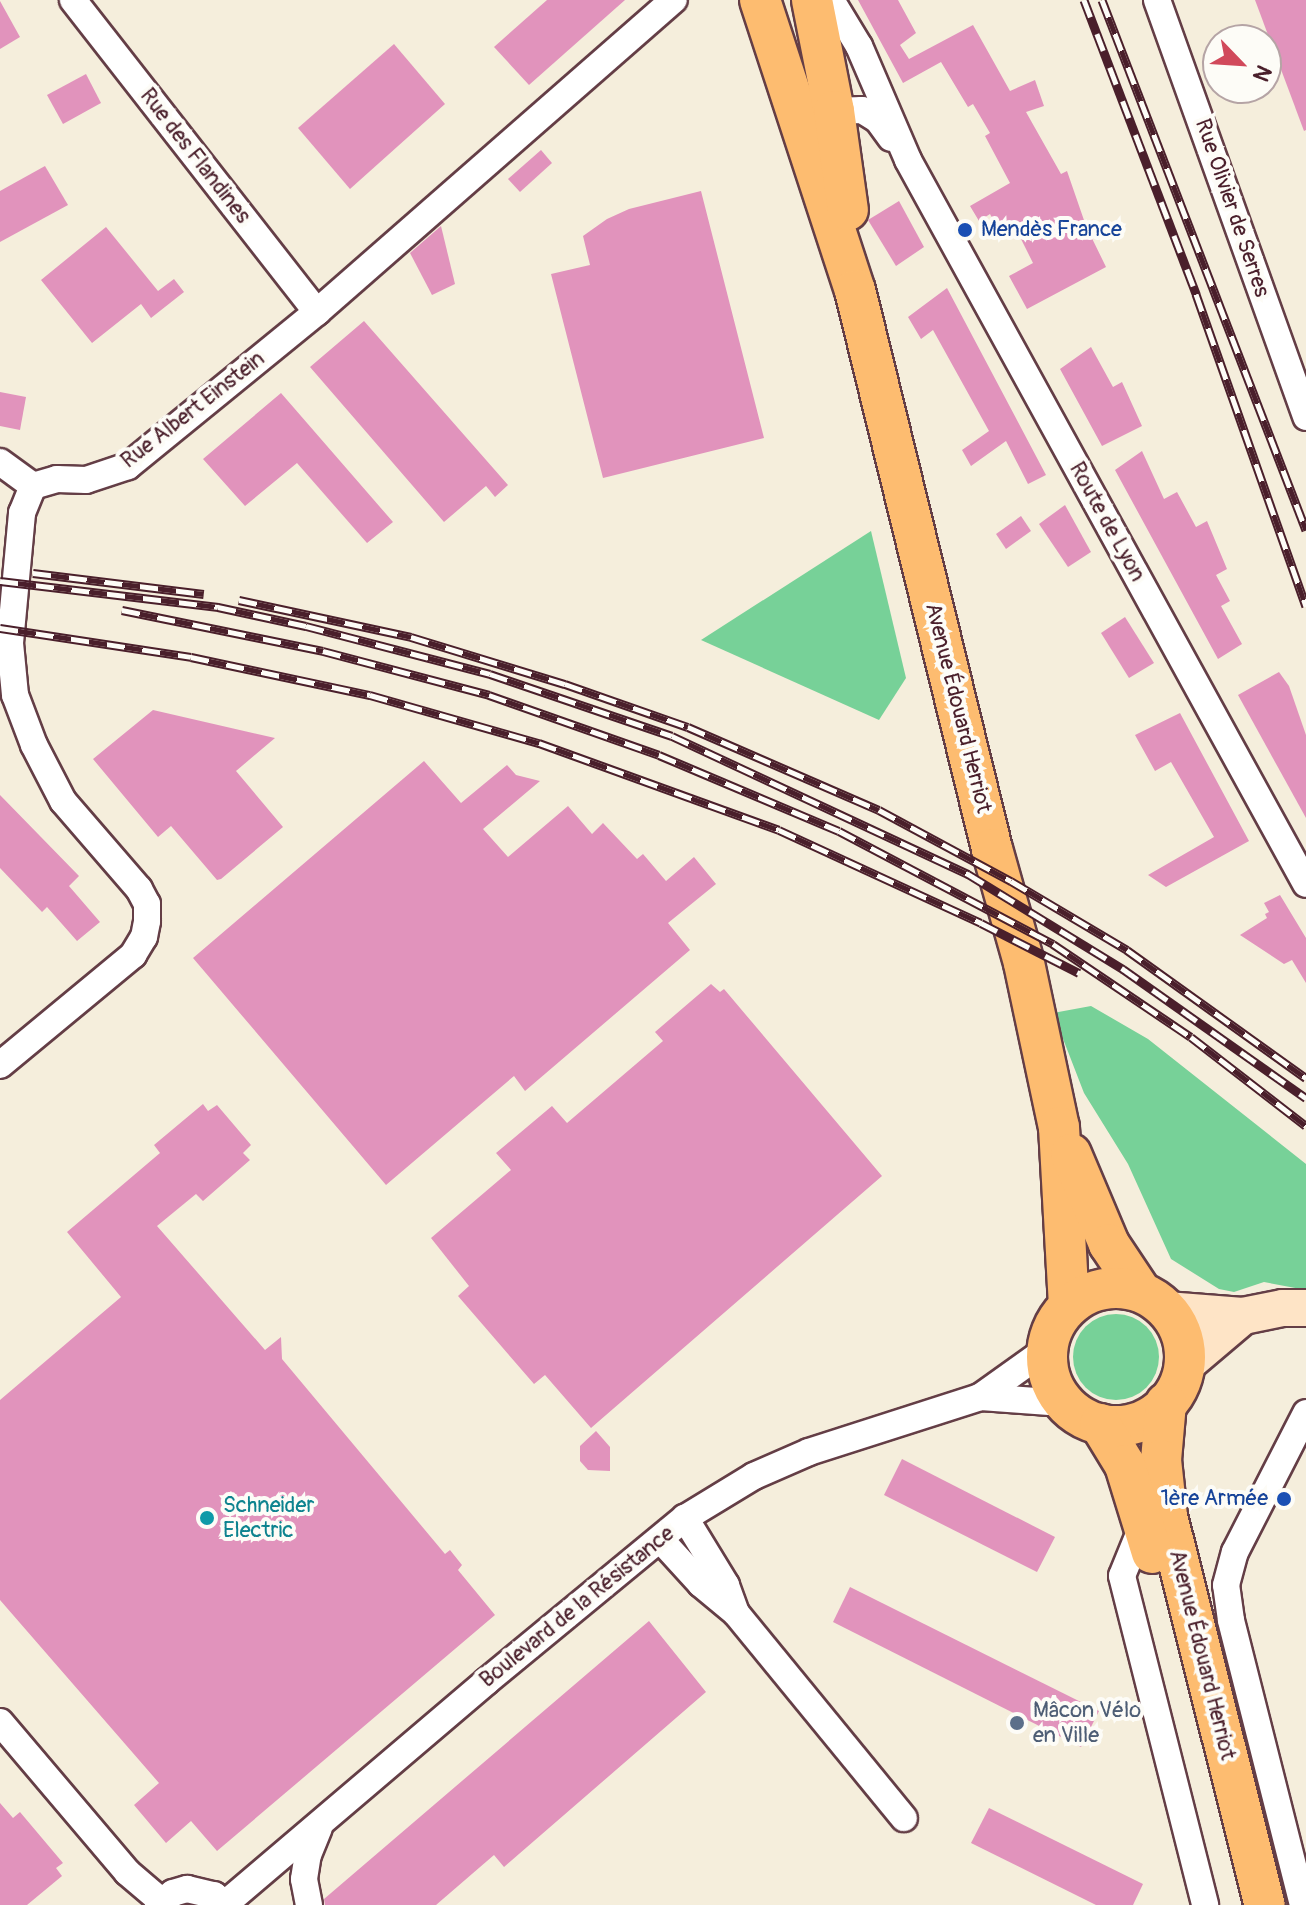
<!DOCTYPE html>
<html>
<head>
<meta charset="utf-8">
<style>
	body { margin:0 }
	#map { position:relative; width:1306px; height:1905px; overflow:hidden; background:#f5eedc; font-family:Pangolin,sans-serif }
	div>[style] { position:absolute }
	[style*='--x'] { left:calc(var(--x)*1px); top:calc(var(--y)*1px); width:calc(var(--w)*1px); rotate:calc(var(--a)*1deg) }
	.green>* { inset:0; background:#77d198 }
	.round { border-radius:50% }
	.building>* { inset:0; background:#e193bc }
	.roads { filter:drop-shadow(2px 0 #643e46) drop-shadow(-2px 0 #643e46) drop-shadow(0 2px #643e46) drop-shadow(0 -2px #643e46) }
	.minor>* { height:26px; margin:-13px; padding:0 13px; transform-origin:13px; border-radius:13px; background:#fff }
	.secondary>* { height:36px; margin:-18px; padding:0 18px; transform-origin:18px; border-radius:18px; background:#fee4c6 }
	.primary>* { height:40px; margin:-20px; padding:0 20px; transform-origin:20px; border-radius:20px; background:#fdbc70 }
	.primary>.ring { margin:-20px; padding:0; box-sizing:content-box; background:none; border:40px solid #fdbc70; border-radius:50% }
	.rail>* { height:9px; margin-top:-4.5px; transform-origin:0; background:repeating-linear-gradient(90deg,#fdfcf7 0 18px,#4a1f2b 0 36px); box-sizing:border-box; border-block:2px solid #4a1f2b }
	.dots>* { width:22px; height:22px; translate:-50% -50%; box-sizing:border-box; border:4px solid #fdfcf7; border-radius:50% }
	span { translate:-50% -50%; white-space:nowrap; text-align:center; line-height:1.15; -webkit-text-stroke:8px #fdfcf7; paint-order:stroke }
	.street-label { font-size:22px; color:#4a1f2b }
	.transit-label { font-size:22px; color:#164399 }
	.left { translate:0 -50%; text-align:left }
	.right { translate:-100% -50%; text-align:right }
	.culture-label { font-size:22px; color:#0d838f }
	.service-label { font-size:22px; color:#4e5e75 }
	.north { position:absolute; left:1202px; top:24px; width:80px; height:80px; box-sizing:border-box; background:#fdfcf7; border:2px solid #b5a4a5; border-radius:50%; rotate:115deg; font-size:22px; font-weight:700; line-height:32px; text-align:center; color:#4a1f2b }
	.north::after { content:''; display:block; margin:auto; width:28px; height:36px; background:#d1495b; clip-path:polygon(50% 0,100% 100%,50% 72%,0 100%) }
</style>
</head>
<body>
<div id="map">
	<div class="green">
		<i style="clip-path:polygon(871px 531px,906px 678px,879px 720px,701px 640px)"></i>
		<i style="clip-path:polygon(1091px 1006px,1148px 1039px,1306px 1164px,1306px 1290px,1264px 1282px,1234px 1292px,1219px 1289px,1171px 1259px,1128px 1164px,1084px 1093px,1053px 1013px)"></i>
		<i class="round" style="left:1073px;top:1314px;width:86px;height:86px"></i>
	</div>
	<div class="building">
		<i style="clip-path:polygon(547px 0,625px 0,529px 85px,494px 47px)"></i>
		<i style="clip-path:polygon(858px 0,898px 0,916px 33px,900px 45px,909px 59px,973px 25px,1010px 91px,1035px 80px,1044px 106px,1026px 112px,1061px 174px,1067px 171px,1086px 226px,1106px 267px,1027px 309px,1009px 276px,1033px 263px,1013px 223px,999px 231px,990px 214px,979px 221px,970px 206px,1010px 183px,985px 136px,990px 133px,973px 104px,968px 107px,941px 62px,903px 83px)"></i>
		<i style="clip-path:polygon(1255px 0,1306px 0,1306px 130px,1304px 131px)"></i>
		<i style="clip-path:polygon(0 1px,20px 37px,0 49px)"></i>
		<i style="clip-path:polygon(394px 44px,445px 104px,350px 189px,298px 128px)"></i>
		<i style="clip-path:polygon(86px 74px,101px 103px,63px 124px,47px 95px)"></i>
		<i style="clip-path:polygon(541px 150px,552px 163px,520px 192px,508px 179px)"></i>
		<i style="clip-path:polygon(45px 166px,68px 205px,0 242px,0 191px)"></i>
		<i style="clip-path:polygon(701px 191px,764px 438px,603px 478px,551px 274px,590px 265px,583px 236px,607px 219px,629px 209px)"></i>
		<i style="clip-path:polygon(899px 201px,924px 247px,896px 266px,868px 220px)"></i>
		<i style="clip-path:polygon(441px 226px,455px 284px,432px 295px,410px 253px)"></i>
		<i style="clip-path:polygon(106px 227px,158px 291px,174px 279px,184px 292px,151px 318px,141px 304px,92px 343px,41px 280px)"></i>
		<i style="clip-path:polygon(947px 288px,1046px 475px,1028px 484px,1006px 441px,971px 466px,962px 450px,989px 431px,933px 330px,921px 339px,908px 317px)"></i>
		<i style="clip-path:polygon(364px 321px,508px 485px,495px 497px,486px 486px,444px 522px,310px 367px)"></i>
		<i style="clip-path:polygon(1091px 347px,1113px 387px,1122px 382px,1142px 426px,1102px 446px,1060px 369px)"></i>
		<i style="clip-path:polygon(0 392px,26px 397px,20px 430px,0 426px)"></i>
		<i style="clip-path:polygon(281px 393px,393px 522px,367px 543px,297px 463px,245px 506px,203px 459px)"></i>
		<i style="clip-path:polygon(1142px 451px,1164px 499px,1177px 492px,1196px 527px,1207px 521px,1227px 569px,1216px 575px,1230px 601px,1221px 606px,1242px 644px,1218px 659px,1115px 470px)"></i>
		<i style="clip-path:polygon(1065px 505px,1091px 552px,1068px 567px,1039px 524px)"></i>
		<i style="clip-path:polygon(1021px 516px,1031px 531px,1006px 549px,996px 534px)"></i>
		<i style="clip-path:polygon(1125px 617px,1154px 663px,1129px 678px,1101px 633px)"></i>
		<i style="clip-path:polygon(1279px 672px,1289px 686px,1306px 735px,1306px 818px,1238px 695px)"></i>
		<i style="clip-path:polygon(153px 710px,275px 738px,236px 771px,283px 827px,221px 879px,217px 880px,171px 826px,158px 837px,93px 759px)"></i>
		<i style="clip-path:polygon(1180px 713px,1249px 841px,1166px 887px,1148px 875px,1214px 837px,1171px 762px,1155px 771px,1135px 735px)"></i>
		<i style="clip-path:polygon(424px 761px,461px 803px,507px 765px,516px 775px,540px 781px,483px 829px,508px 857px,568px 806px,592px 834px,603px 823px,637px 859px,643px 854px,666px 881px,694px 857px,716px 884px,668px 923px,690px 950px,525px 1091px,514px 1076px,386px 1185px,193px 958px)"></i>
		<i style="clip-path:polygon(0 795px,79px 876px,69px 886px,100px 922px,77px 941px,47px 907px,42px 912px,0 868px)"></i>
		<i style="clip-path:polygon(1280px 895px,1306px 938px,1306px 983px,1292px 960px,1284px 964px,1240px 935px,1267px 918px,1265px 914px,1269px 912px,1264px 903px)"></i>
		<i style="clip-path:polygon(711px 984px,720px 992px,724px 989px,882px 1176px,591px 1428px,545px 1375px,534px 1384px,458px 1296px,469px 1286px,431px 1238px,511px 1170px,496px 1153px,552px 1106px,567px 1123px,663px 1041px,655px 1032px)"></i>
		<i style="clip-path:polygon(203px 1104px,208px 1111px,217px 1105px,251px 1145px,243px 1153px,250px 1160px,203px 1201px,196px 1194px,157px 1226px,265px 1350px,281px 1337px,282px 1359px,445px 1554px,450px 1550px,462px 1565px,458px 1570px,495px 1615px,217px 1851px,191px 1821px,166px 1843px,134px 1805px,159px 1783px,0 1600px,0 1400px,121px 1297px,67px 1232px,160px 1153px,154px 1145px)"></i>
		<i style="clip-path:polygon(596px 1431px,610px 1447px,610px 1471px,588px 1470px,580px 1461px,580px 1446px)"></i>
		<i style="clip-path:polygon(902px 1459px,1055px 1537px,1037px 1572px,884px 1495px)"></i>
		<i style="clip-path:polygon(850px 1587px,1099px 1711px,1081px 1747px,833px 1622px)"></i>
		<i style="clip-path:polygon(649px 1621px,706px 1692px,504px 1867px,494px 1855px,436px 1905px,325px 1905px,324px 1899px)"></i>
		<i style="clip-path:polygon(0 1803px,13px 1818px,20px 1812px,63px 1863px,56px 1868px,62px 1876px,27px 1905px,0 1905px)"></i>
		<i style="clip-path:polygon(989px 1808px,1143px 1884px,1133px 1905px,1096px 1905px,971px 1843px)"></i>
	</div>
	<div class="roads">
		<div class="minor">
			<i style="--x:73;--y:0;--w:396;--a:52"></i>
			<i style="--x:831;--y:0;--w:54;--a:58.7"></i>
			<i style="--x:859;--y:46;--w:124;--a:66.7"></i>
			<i style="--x:908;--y:160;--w:826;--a:61.2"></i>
			<i style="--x:1157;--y:0;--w:443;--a:70.3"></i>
			<i style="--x:834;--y:111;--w:28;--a:-2"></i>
			<i style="--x:862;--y:110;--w:19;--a:32"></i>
			<i style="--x:878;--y:120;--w:22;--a:54"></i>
			<i style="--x:0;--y:462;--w:41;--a:36"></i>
			<i style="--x:0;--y:1065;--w:173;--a:-39.6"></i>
			<i style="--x:133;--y:955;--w:21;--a:-59"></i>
			<i style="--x:144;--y:937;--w:16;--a:-79"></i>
			<i style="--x:147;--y:921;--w:17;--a:-90"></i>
			<i style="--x:147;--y:904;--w:17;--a:-118"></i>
			<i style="--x:139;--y:889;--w:116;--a:-130.8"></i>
			<i style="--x:63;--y:801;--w:63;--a:-117.4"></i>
			<i style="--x:34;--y:745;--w:53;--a:-110.8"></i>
			<i style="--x:15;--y:695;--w:52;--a:-95.5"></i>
			<i style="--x:10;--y:643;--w:131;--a:-84.7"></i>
			<i style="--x:22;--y:513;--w:29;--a:-68"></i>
			<i style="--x:33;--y:486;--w:25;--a:-16"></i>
			<i style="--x:57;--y:479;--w:29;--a:2"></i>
			<i style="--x:86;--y:480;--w:44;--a:-18.4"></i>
			<i style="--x:128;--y:466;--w:244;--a:-39.2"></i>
			<i style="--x:317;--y:312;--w:474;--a:-41.2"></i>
			<i style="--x:980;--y:1397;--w:84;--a:4.1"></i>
			<i style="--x:1144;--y:1522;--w:58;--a:112.2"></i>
			<i style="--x:1122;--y:1576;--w:339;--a:75.8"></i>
			<i style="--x:660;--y:1539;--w:61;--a:47.7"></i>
			<i style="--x:701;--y:1584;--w:45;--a:39.6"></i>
			<i style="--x:736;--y:1613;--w:30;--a:-110"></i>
			<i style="--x:726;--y:1585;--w:79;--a:-121.5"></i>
			<i style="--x:736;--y:1613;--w:265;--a:50.7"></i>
			<i style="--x:0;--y:1722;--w:197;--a:49.7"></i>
			<i style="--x:127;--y:1872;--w:45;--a:40.5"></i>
			<i style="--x:225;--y:1904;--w:344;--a:-40.4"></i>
			<i style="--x:487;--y:1681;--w:256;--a:-39.5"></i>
			<i style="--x:685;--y:1518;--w:81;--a:-31.3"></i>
			<i style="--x:754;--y:1476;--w:60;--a:-23.6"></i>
			<i style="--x:809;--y:1452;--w:180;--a:-17.8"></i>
			<i style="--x:980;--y:1397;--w:82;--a:-35.6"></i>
			<i style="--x:158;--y:1905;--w:19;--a:-39"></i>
			<i style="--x:173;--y:1893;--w:15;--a:-16"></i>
			<i style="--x:187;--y:1889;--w:28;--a:13"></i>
			<i style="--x:214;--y:1895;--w:16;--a:40"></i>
			<i style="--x:309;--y:1905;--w:26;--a:-101"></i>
			<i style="--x:304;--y:1879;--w:24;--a:-81"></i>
			<i style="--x:308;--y:1855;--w:29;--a:-68"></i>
			<i style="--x:1303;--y:1905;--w:294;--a:-104.2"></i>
			<i style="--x:1231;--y:1620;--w:35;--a:-98"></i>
			<i style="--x:1226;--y:1585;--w:34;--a:-75"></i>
			<i style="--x:1235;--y:1552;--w:156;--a:-62.9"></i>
		</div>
		<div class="secondary">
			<i style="--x:1166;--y:1310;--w:77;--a:4.5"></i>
			<i style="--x:1243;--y:1316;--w:41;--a:-11.3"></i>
			<i style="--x:1283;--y:1308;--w:23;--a:0"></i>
			<i style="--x:1184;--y:1366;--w:77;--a:-40.3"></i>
		</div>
		<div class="primary">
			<i style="--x:760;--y:0;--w:305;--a:71.9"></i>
			<i style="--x:855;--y:290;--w:576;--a:76.23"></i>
			<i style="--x:992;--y:849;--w:118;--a:74.3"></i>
			<i style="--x:1024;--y:963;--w:168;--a:78"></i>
			<i style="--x:1059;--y:1127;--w:179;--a:86.8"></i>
			<i style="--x:812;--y:0;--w:113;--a:78.8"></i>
			<i style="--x:834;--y:111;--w:100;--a:82"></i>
			<i style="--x:1071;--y:1154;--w:98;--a:67.1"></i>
			<i style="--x:1109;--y:1244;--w:58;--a:56.3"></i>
			<i class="ring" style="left:1047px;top:1288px;width:98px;height:98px"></i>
			<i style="--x:1166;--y:1403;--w:57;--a:95"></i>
			<i style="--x:1161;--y:1460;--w:56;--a:83.9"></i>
			<i style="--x:1167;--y:1516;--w:401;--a:75.9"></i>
			<i style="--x:1100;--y:1424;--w:48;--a:58.6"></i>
			<i style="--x:1125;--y:1465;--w:92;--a:72.9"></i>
		</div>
	</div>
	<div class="rail">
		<i style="--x:1084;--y:0;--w:315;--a:69.1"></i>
		<i style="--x:1196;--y:294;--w:331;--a:70.6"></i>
		<i style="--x:1102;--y:0;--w:568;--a:68.95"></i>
		<i style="--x:33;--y:573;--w:172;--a:7"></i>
		<i style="--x:0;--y:581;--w:220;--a:6.8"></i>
		<i style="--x:218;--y:607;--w:90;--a:12.2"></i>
		<i style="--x:306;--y:626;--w:190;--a:14.6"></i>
		<i style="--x:490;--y:674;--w:192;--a:18.8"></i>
		<i style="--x:672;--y:736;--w:327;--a:25"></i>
		<i style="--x:968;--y:874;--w:182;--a:31.5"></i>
		<i style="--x:1123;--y:969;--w:224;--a:35.2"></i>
		<i style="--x:239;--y:600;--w:176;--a:12.1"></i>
		<i style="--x:411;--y:637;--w:161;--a:17"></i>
		<i style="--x:565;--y:684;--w:130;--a:19.3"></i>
		<i style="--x:688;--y:727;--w:208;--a:23.5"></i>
		<i style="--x:879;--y:810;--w:150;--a:28.3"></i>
		<i style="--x:1011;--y:881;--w:135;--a:30.7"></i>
		<i style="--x:1127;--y:950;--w:220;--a:35.6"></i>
		<i style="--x:122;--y:610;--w:205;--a:11.5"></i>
		<i style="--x:323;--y:651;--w:172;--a:14.8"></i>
		<i style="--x:489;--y:695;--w:180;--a:19.4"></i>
		<i style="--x:659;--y:755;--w:195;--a:22.9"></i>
		<i style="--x:839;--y:831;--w:242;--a:27.8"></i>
		<i style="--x:1053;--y:944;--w:166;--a:34"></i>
		<i style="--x:1191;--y:1037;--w:145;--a:37.7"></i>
		<i style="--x:0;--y:628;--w:193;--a:8.6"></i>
		<i style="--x:191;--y:657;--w:183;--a:12"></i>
		<i style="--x:370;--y:695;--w:176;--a:15.9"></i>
		<i style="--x:539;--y:743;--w:255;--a:19.9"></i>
		<i style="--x:779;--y:830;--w:222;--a:24.7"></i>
		<i style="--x:981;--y:923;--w:110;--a:27"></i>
	</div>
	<div class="dots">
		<i style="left:965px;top:230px;background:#1a4fb4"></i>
		<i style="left:1284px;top:1499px;background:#1a4fb4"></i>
		<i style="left:207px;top:1518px;background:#0f9aa8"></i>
		<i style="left:1017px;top:1723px;background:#5c6f8a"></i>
	</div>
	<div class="street-label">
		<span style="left:195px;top:156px;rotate:52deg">Rue des Flandines</span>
		<span style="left:1232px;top:208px;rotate:71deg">Rue Olivier de Serres</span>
		<span style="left:193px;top:410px;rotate:-38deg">Rue Albert Einstein</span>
		<span style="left:1107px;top:522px;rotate:61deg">Route de Lyon</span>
		<span style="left:958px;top:708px;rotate:76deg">Avenue Édouard Herriot</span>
		<span style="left:577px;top:1607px;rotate:-39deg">Boulevard de la Résistance</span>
		<span style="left:1202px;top:1655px;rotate:76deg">Avenue Édouard Herriot</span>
	</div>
	<div class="transit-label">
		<span class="left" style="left:981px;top:230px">Mendès France</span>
		<span class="right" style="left:1268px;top:1499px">1ère Armée</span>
	</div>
	<div class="culture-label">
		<span class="left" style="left:223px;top:1518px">Schneider<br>Electric</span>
	</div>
	<div class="service-label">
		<span class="left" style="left:1033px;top:1723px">Mâcon Vélo<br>en Ville</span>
	</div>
	<div class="north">N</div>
</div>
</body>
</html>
